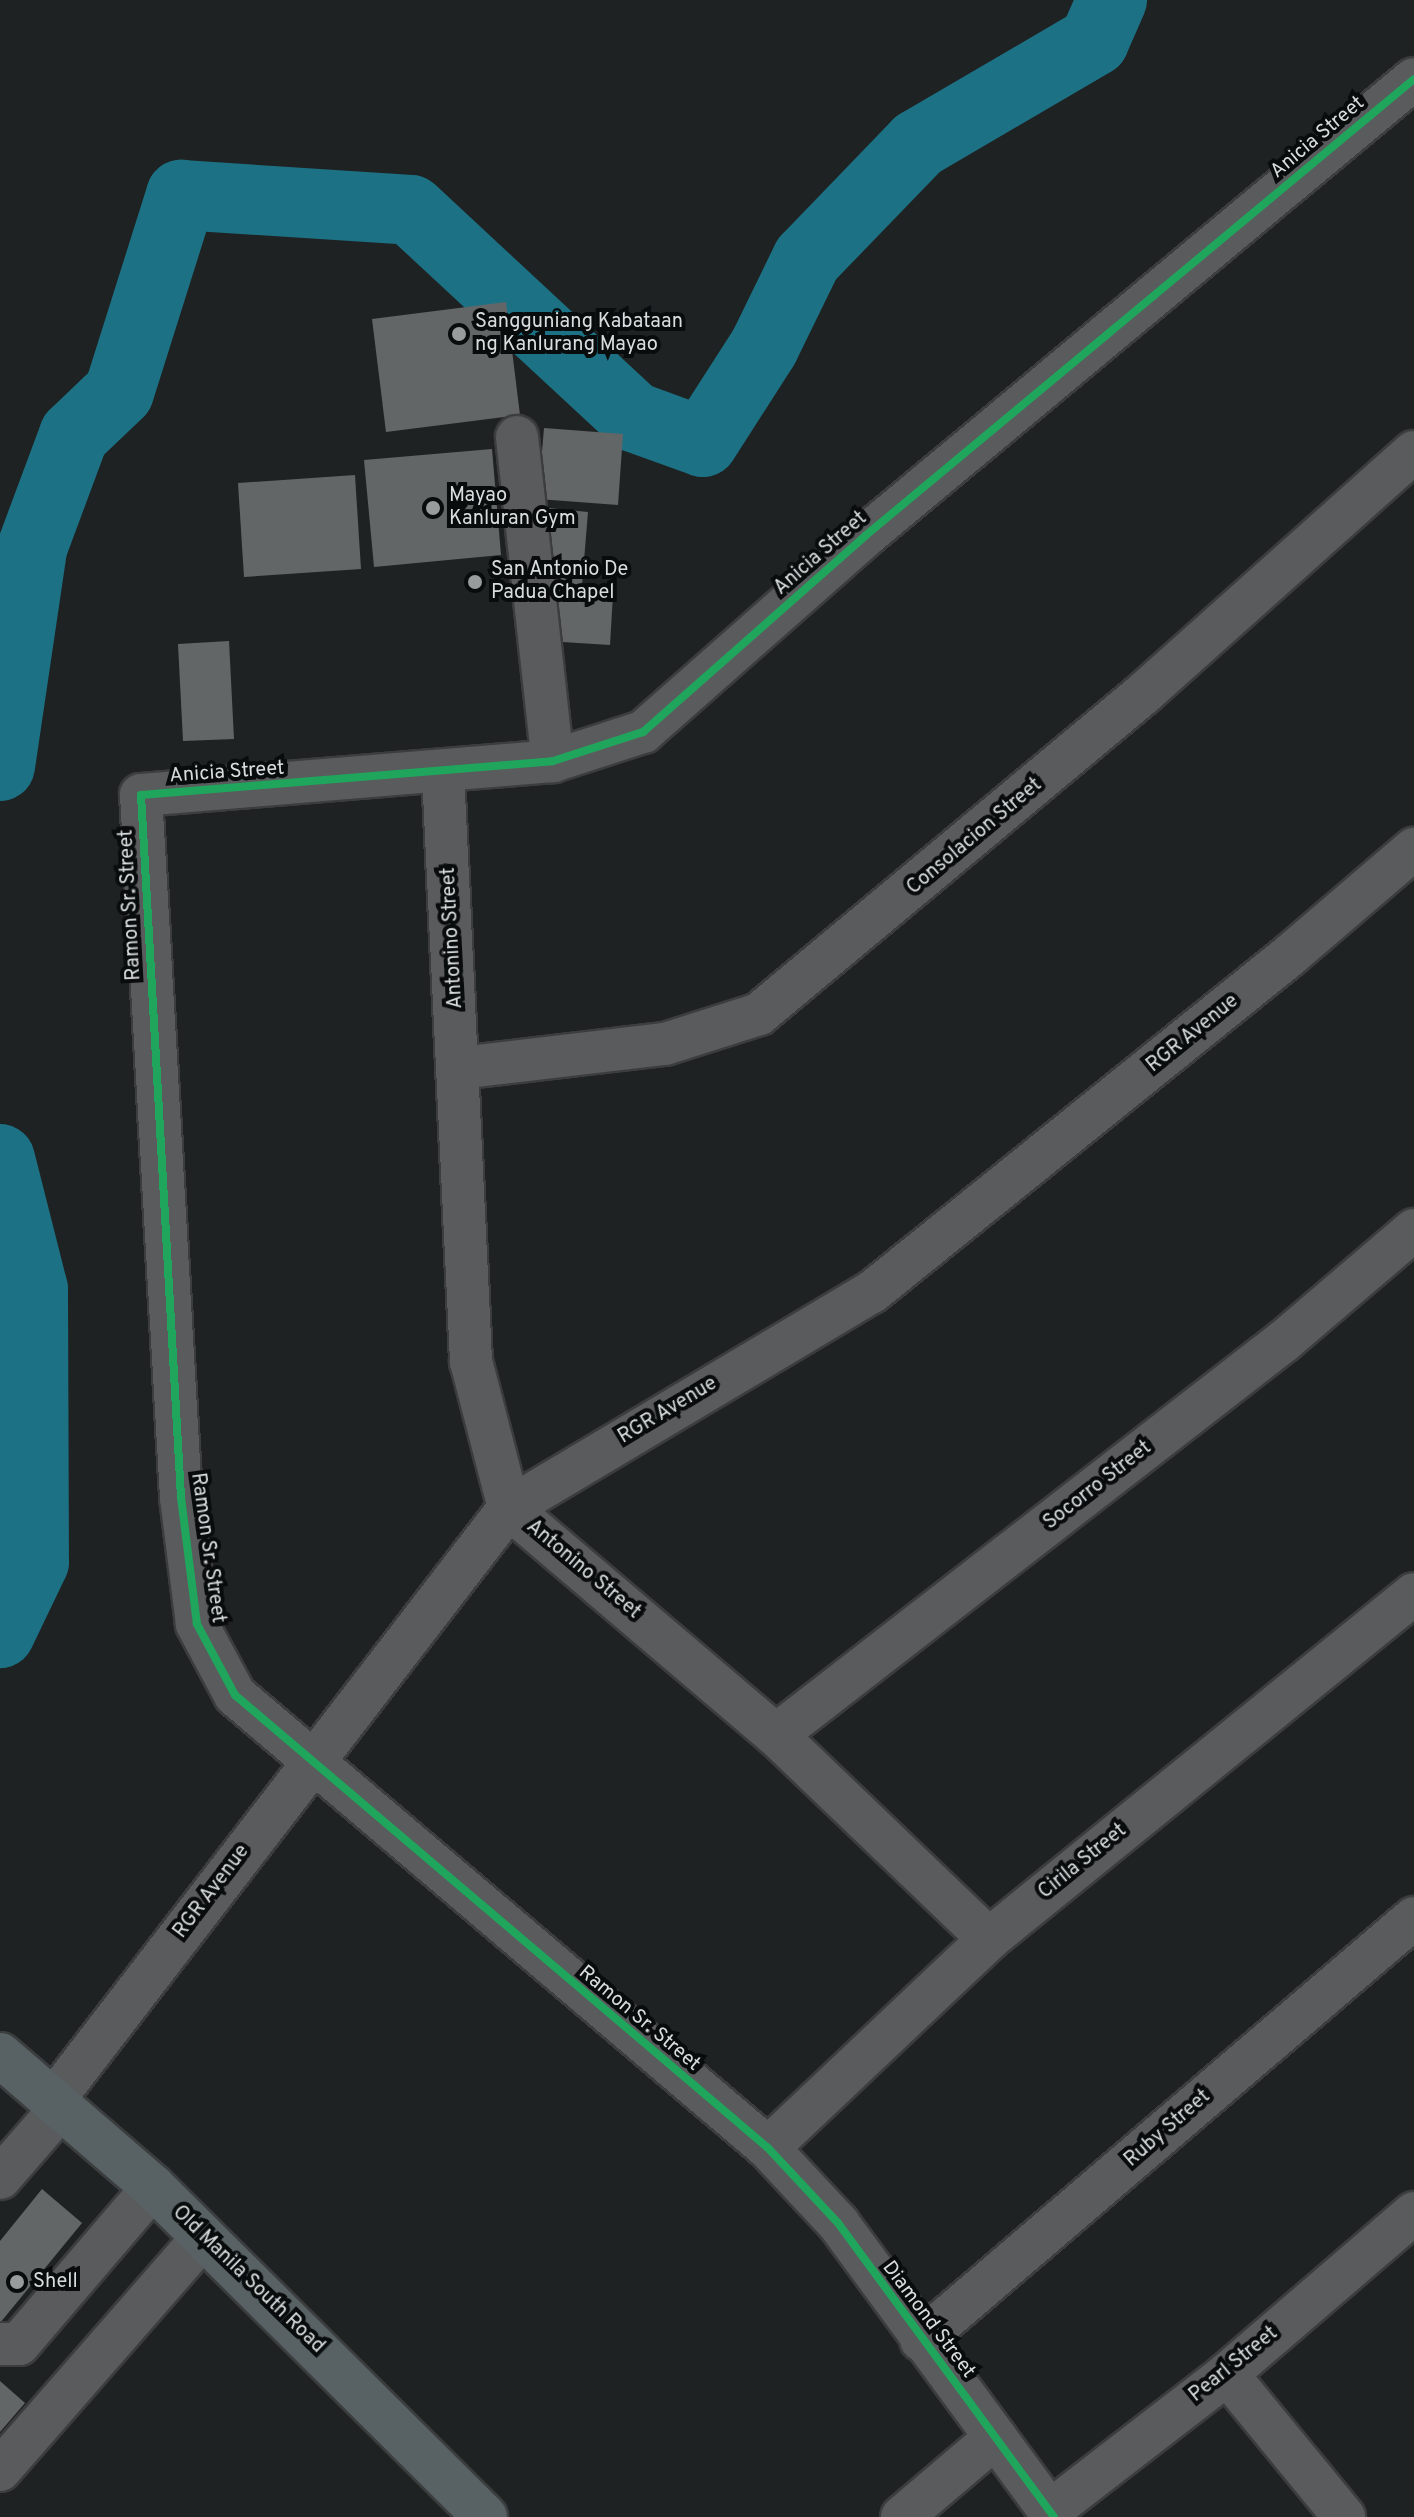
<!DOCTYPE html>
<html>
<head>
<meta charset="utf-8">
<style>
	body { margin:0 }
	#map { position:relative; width:1414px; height:2517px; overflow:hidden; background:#1f2223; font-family:Overpass,sans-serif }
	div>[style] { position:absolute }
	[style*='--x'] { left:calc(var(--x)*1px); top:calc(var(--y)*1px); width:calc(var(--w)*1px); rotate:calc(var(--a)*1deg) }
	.river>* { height:70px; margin:-35px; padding:0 35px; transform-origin:35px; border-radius:35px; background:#1c7284 }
	.building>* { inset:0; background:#636667 }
	.roads { filter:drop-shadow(2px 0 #3b3d3e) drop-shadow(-2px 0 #3b3d3e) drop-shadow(0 2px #3b3d3e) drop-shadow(0 -2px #3b3d3e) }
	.minor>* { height:42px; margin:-21px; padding:0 21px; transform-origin:21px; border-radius:21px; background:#595b5c }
	.major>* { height:44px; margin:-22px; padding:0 22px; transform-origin:22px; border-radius:22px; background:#586163 }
	.cycleway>* { height:8px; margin:-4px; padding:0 4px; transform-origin:4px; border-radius:4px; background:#20a55d }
	.dots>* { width:22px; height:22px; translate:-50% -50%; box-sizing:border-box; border:4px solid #090c0d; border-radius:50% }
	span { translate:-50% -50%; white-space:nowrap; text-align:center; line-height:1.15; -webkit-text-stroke:8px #090c0d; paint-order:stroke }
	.street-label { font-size:20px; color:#d9ddde }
	.poi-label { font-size:20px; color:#d9ddde }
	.left { translate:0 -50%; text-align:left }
</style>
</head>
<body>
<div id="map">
	<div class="river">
		<i style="--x:0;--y:766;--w:220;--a:-81.6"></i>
		<i style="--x:32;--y:548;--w:121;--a:-69.6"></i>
		<i style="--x:74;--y:435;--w:62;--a:-43.7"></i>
		<i style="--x:119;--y:392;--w:207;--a:-72.5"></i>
		<i style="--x:181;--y:195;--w:230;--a:3.7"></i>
		<i style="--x:411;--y:210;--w:304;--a:42.9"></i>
		<i style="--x:634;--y:417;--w:73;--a:19.9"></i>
		<i style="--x:703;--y:442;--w:113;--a:-57.3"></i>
		<i style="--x:764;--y:347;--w:98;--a:-64"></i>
		<i style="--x:807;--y:259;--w:160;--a:-46"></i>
		<i style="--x:918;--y:144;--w:204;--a:-30.3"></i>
		<i style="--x:1094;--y:41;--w:45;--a:-66.3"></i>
		<i style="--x:0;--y:1159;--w:134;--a:75.8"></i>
		<i style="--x:33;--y:1289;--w:273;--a:89.8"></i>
		<i style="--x:34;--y:1562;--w:79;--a:115.6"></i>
	</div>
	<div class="building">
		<i style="clip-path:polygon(506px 302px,520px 415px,386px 432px,372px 319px)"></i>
		<i style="clip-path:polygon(544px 428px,623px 434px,618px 505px,538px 499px)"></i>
		<i style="clip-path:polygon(492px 449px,501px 555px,374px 567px,364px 460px)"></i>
		<i style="clip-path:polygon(355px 475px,361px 569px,244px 577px,238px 483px)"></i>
		<i style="clip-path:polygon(548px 508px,588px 512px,582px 585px,542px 581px)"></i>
		<i style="clip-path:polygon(550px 589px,613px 594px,610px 645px,546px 641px)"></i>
		<i style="clip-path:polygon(229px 641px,234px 739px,183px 741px,178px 644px)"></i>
		<i style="clip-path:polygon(42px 2189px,82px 2223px,0 2323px,0 2241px)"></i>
		<i style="clip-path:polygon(0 2381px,25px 2403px,0 2432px)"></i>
	</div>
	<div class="roads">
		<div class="minor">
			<i style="--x:517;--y:437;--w:326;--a:83.7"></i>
			<i style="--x:443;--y:773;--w:589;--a:87.27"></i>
			<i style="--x:471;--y:1361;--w:152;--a:75.5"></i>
			<i style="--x:509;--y:1508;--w:350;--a:40.4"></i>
			<i style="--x:776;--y:1735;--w:295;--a:43.8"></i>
			<i style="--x:460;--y:1068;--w:206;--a:-6.7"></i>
			<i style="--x:665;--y:1044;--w:99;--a:-17.7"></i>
			<i style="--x:759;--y:1014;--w:500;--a:-39.8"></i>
			<i style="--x:1143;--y:694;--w:363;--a:-41.8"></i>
			<i style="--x:776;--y:1735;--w:643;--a:-37.8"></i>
			<i style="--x:1284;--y:1341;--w:171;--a:-40.5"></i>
			<i style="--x:52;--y:2102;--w:749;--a:-52.43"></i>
			<i style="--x:509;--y:1508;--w:422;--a:-30.8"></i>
			<i style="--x:872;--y:1292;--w:536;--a:-38.86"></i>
			<i style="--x:1289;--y:956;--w:165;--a:-40.6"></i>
			<i style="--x:768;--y:2148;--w:304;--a:-43.4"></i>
			<i style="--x:989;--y:1939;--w:547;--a:-39.07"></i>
			<i style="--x:0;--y:2178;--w:91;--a:-49"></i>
			<i style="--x:921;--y:2340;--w:649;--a:-40.56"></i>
			<i style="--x:0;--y:2344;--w:19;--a:0"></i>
			<i style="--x:19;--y:2344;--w:206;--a:-49.5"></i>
			<i style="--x:1227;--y:2374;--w:185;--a:50.7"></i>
			<i style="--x:0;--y:2470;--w:309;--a:-48.9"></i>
			<i style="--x:1050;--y:2511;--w:224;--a:-37.7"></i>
			<i style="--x:1227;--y:2374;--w:247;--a:-40.7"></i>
			<i style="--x:902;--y:2517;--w:123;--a:-40.4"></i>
			<i style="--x:1054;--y:2517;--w:365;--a:-126.3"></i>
			<i style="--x:838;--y:2223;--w:103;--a:-133"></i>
			<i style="--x:768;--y:2148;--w:699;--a:-139.64"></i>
			<i style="--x:235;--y:1695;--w:81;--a:-118.2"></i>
			<i style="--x:197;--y:1624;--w:128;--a:-97.2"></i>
			<i style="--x:181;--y:1497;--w:703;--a:-93.26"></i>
			<i style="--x:141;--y:795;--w:413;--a:-4.7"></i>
			<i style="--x:553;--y:761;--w:95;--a:-17.9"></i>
			<i style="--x:643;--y:732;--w:296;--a:-41.4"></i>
			<i style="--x:865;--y:536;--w:714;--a:-39.77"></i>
		</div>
		<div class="major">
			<i style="--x:0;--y:2055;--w:202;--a:40.8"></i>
			<i style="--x:153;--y:2187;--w:468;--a:44.8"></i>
		</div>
	</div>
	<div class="cycleway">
		<i style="--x:1054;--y:2517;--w:365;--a:-126.3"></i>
		<i style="--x:838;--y:2223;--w:103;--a:-133"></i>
		<i style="--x:768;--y:2148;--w:699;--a:-139.64"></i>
		<i style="--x:235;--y:1695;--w:81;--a:-118.2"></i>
		<i style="--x:197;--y:1624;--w:128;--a:-97.2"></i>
		<i style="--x:181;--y:1497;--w:703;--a:-93.26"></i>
		<i style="--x:141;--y:795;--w:413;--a:-4.7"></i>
		<i style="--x:553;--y:761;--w:95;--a:-17.9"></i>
		<i style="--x:643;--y:732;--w:296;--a:-41.4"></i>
		<i style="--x:865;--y:536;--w:714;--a:-39.77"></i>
	</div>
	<div class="dots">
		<i style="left:459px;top:334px;background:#989c9d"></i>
		<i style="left:433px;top:508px;background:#989c9d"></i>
		<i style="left:475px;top:582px;background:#989c9d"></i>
		<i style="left:17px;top:2282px;background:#989c9d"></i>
	</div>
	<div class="street-label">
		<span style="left:1318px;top:138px;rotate:-40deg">Anicia Street</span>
		<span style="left:821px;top:554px;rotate:-41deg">Anicia Street</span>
		<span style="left:227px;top:773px;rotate:-4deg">Anicia Street</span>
		<span style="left:975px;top:837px;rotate:-40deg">Consolacion Street</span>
		<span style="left:131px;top:905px;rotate:-93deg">Ramon Sr. Street</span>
		<span style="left:453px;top:938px;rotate:-93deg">Antonino Street</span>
		<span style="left:1193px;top:1034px;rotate:-39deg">RGR Avenue</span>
		<span style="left:668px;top:1411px;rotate:-31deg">RGR Avenue</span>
		<span style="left:1098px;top:1486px;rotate:-38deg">Socorro Street</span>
		<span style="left:207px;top:1548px;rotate:82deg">Ramon Sr. Street</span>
		<span style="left:583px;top:1570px;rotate:40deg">Antonino Street</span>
		<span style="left:1083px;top:1862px;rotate:-39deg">Cirila Street</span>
		<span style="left:212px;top:1892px;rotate:-53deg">RGR Avenue</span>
		<span style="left:639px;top:2019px;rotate:40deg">Ramon Sr. Street</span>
		<span style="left:1168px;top:2129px;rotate:-41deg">Ruby Street</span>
		<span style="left:248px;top:2280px;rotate:44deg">Old Manila South Road</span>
		<span style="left:928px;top:2320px;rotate:53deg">Diamond Street</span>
		<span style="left:1234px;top:2365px;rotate:-39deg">Pearl Street</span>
	</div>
	<div class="poi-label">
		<span class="left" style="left:475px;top:334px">Sangguniang Kabataan<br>ng Kanlurang Mayao</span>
		<span class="left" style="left:449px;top:508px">Mayao<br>Kanluran Gym</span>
		<span class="left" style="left:491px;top:582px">San Antonio De<br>Padua Chapel</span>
		<span class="left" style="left:33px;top:2282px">Shell</span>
	</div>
</div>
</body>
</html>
